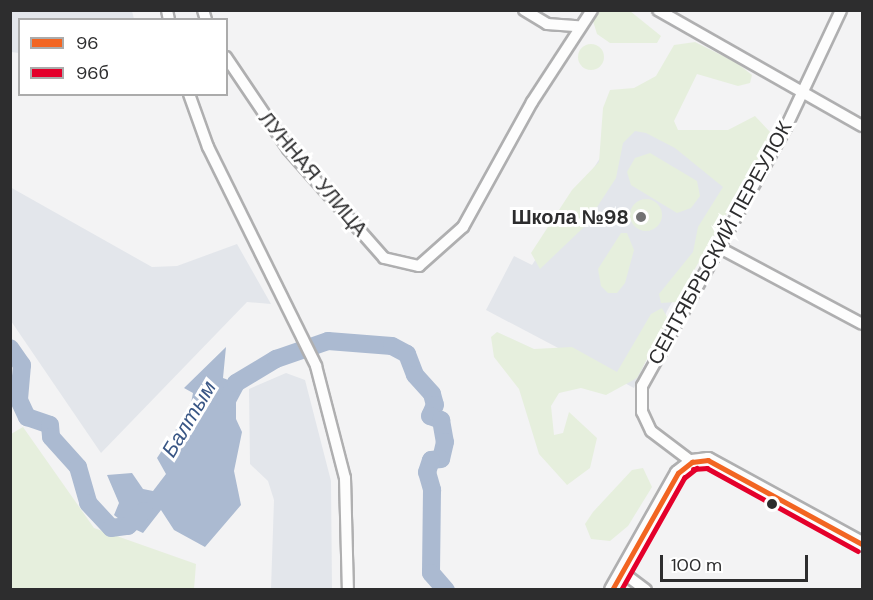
<!DOCTYPE html>
<html>
<head>
<meta charset="utf-8">
<style>
	body { margin:0 }
	#map { position:relative; width:873px; height:600px; overflow:hidden; background:#f3f3f4; font-family:"DM Sans",sans-serif }
	div>[style] { position:absolute }
	[style*='--x'] { left:calc(var(--x)*1px); top:calc(var(--y)*1px); width:calc(var(--w)*1px); rotate:calc(var(--a)*1deg) }
	.built>* { inset:0; background:#e3e6eb }
	.green>* { inset:0; background:#e6efdd }
	.round { border-radius:50% }
	.water>* { inset:0; background:#abbad1 }
	.river>* { height:18px; margin:-9px; padding:0 9px; transform-origin:9px; border-radius:9px; background:#abbad1 }
	.roads { filter:drop-shadow(2px 0 #afafb0) drop-shadow(-2px 0 #afafb0) drop-shadow(0 2px #afafb0) drop-shadow(0 -2px #afafb0) }
	.minor>* { height:10px; margin:-5px; padding:0 5px; transform-origin:5px; border-radius:5px; background:#fdfdfd }
	.tertiary>* { height:14px; margin:-7px; padding:0 7px; transform-origin:7px; border-radius:7px; background:#fdfdfd }
	.bus-1>* { height:4.5px; margin:-2.25px; padding:0 2.25px; transform-origin:2.25px; border-radius:2.25px; background:#f26522 }
	.bus-2>* { height:4.5px; margin:-2.25px; padding:0 2.25px; transform-origin:2.25px; border-radius:2.25px; background:#e4002b }
	.dots>* { width:16px; height:16px; translate:-50% -50%; box-sizing:border-box; border:3px solid #fff; border-radius:50% }
	span { translate:-50% -50%; white-space:nowrap; text-align:center; line-height:1.15; -webkit-text-stroke:6px #fff; paint-order:stroke }
	.street-label { font-size:20px; color:#2d2d2e }
	.poi-label { font-size:20px; color:#2d2d2e; font-weight:700 }
	.right { translate:-100% -50%; text-align:right }
	.water-label { font-size:21px; color:#395685; font-style:italic }
	.frame { position:absolute; inset:0; border:12px solid #2d2d2e; pointer-events:none }
	.legend { position:absolute; left:18px; top:18px; width:210px; height:78px; box-sizing:border-box; background:#fff; border:2px solid #ababab; margin:0; padding:8px 10px; list-style:none; font-size:18px; color:#2d2d2e }
	.legend li { display:flex; align-items:center; gap:12px; height:30px }
	.legend b { width:30px; border:2px solid #ababab }
	.scale { position:absolute; left:660px; top:555px; width:148px; height:27px; box-sizing:border-box; border:3px solid #2d2d2e; border-top:0; padding-left:8px; font-size:18px; line-height:21px; white-space:nowrap; color:#2d2d2e; -webkit-text-stroke:4px #fff; paint-order:stroke }
</style>
</head>
<body>
<div id="map">
	<div class="built">
		<i style="clip-path:polygon(11px 10px,132px 11px,134px 19px,20px 20px,19px 53px,11px 52px)"></i>
		<i style="clip-path:polygon(628px 114px,743px 177px,667px 311px,634px 388px,486px 310px,514px 256px,532px 265px)"></i>
		<i style="clip-path:polygon(10px 187px,152px 267px,177px 266px,237px 244px,271px 304px,247px 302px,101px 453px,11px 321px)"></i>
		<i style="clip-path:polygon(286px 373px,305px 380px,331px 481px,332px 589px,271px 589px,274px 500px,268px 481px,250px 464px,249px 389px)"></i>
	</div>
	<div class="green">
		<i style="clip-path:polygon(598px 11px,630px 11px,661px 36px,657px 43px,610px 43px,597px 34px,593px 21px)"></i>
		<i style="clip-path:polygon(695px 42px,737px 63px,752px 75px,750px 83px,738px 86px,697px 74px,674px 121px,678px 130px,728px 130px,755px 116px,772px 134px,676px 302px,661px 303px,659px 294px,693px 252px,698px 227px,723px 187px,675px 148px,646px 133px,635px 131px,623px 143px,616px 178px,584px 227px,540px 269px,531px 253px,572px 190px,599px 162px,603px 108px,610px 90px,634px 88px,656px 76px,674px 45px)"></i>
		<i class="round" style="left:578px;top:44px;width:26px;height:26px"></i>
		<i style="clip-path:polygon(650px 153px,697px 181px,700px 196px,691px 208px,677px 213px,631px 185px,627px 172px,635px 158px)"></i>
		<i class="round" style="left:630px;top:199px;width:32px;height:32px"></i>
		<i style="clip-path:polygon(621px 233px,627px 233px,634px 250px,625px 283px,617px 293px,608px 293px,601px 286px,598px 269px)"></i>
		<i style="clip-path:polygon(662px 308px,668px 319px,637px 378px,606px 395px,581px 388px,559px 393px,551px 406px,554px 435px,563px 433px,569px 412px,597px 438px,590px 468px,567px 485px,539px 454px,519px 389px,494px 357px,491px 337px,497px 332px,534px 349px,572px 347px,617px 372px,651px 314px)"></i>
		<i style="clip-path:polygon(23px 427px,94px 528px,196px 564px,194px 589px,11px 589px,11px 434px)"></i>
		<i style="clip-path:polygon(643px 468px,652px 487px,628px 526px,610px 541px,591px 539px,585px 524px,593px 512px,632px 470px)"></i>
	</div>
	<div class="water">
		<i style="clip-path:polygon(226px 347px,223px 378px,236px 383px,236px 419px,242px 432px,234px 471px,241px 505px,205px 547px,174px 530px,161px 510px,143px 533px,128px 526px,114px 515px,119px 503px,107px 475px,132px 473px,143px 489px,153px 491px,166px 474px,157px 458px,190px 408px,193px 393px,184px 388px)"></i>
	</div>
	<div class="river">
		<i style="--x:10;--y:348;--w:21;--a:55"></i>
		<i style="--x:22;--y:365;--w:35;--a:95"></i>
		<i style="--x:19;--y:400;--w:19;--a:65"></i>
		<i style="--x:27;--y:417;--w:24;--a:19"></i>
		<i style="--x:50;--y:425;--w:12;--a:85"></i>
		<i style="--x:51;--y:437;--w:40;--a:48"></i>
		<i style="--x:78;--y:467;--w:37;--a:74"></i>
		<i style="--x:88;--y:503;--w:34;--a:47"></i>
		<i style="--x:111;--y:528;--w:17;--a:-7"></i>
		<i style="--x:128;--y:526;--w:22;--a:-43"></i>
		<i style="--x:225;--y:404;--w:24;--a:-62"></i>
		<i style="--x:236;--y:383;--w:47;--a:-31"></i>
		<i style="--x:276;--y:359;--w:55;--a:-19.1"></i>
		<i style="--x:328;--y:341;--w:64;--a:4.5"></i>
		<i style="--x:392;--y:346;--w:17;--a:28"></i>
		<i style="--x:407;--y:354;--w:22;--a:69"></i>
		<i style="--x:415;--y:375;--w:25;--a:48"></i>
		<i style="--x:432;--y:394;--w:11;--a:75"></i>
		<i style="--x:435;--y:405;--w:12;--a:114"></i>
		<i style="--x:430;--y:416;--w:12;--a:20"></i>
		<i style="--x:441;--y:420;--w:22;--a:80"></i>
		<i style="--x:445;--y:442;--w:17;--a:103"></i>
		<i style="--x:441;--y:459;--w:10;--a:174"></i>
		<i style="--x:431;--y:460;--w:13;--a:108"></i>
		<i style="--x:427;--y:472;--w:19;--a:74"></i>
		<i style="--x:432;--y:490;--w:83;--a:90.7"></i>
		<i style="--x:431;--y:573;--w:23;--a:49"></i>
	</div>
	<div class="roads">
		<div class="minor">
			<i style="--x:167;--y:10;--w:10;--a:79"></i>
			<i style="--x:203;--y:10;--w:10;--a:73"></i>
			<i style="--x:524;--y:10;--w:27;--a:31"></i>
			<i style="--x:547;--y:24;--w:31;--a:4"></i>
			<i style="--x:658;--y:10;--w:235;--a:29.6"></i>
			<i style="--x:226;--y:57;--w:111;--a:56"></i>
			<i style="--x:288;--y:149;--w:145;--a:48.6"></i>
			<i style="--x:384;--y:258;--w:36;--a:13"></i>
			<i style="--x:419;--y:266;--w:59;--a:-41.6"></i>
			<i style="--x:463;--y:227;--w:143;--a:-61.1"></i>
			<i style="--x:532;--y:102;--w:110;--a:-56.9"></i>
			<i style="--x:189;--y:94;--w:56;--a:70.3"></i>
			<i style="--x:208;--y:147;--w:244;--a:63.7"></i>
			<i style="--x:316;--y:366;--w:116;--a:75.5"></i>
			<i style="--x:345;--y:478;--w:112;--a:88.5"></i>
			<i style="--x:718;--y:247;--w:163;--a:28.1"></i>
			<i style="--x:692;--y:462;--w:51;--a:-142.9"></i>
			<i style="--x:651;--y:431;--w:21;--a:-115"></i>
			<i style="--x:642;--y:412;--w:26;--a:-90"></i>
			<i style="--x:642;--y:386;--w:299;--a:-60.9"></i>
			<i style="--x:787;--y:125;--w:127;--a:-64.8"></i>
			<i style="--x:622;--y:572;--w:30;--a:37"></i>
		</div>
		<div class="tertiary">
			<i style="--x:612;--y:590;--w:134;--a:-60.6"></i>
			<i style="--x:678;--y:473;--w:18;--a:-38"></i>
			<i style="--x:692;--y:462;--w:16;--a:-7"></i>
			<i style="--x:708;--y:460;--w:175;--a:28.6"></i>
		</div>
	</div>
	<div class="bus-1">
		<i style="--x:692;--y:462;--w:16;--a:-7"></i>
		<i style="--x:708;--y:460;--w:175;--a:28.6"></i>
		<i style="--x:612;--y:590;--w:134;--a:-60.6"></i>
		<i style="--x:678;--y:473;--w:18;--a:-38"></i>
	</div>
	<div class="bus-2">
		<i style="--x:693;--y:469;--w:14;--a:-4"></i>
		<i style="--x:707;--y:468;--w:172;--a:28.8"></i>
		<i style="--x:621;--y:590;--w:129;--a:-60.6"></i>
		<i style="--x:684;--y:478;--w:16;--a:-38"></i>
	</div>
	<div class="dots">
		<i style="left:641px;top:217px;background:#727273"></i>
		<i style="left:772px;top:504px;background:#2d2d2e"></i>
	</div>
	<div class="street-label">
		<span style="left:313px;top:174px;rotate:50deg">ЛУННАЯ УЛИЦА</span>
		<span style="left:720px;top:243px;rotate:-61deg">СЕНТЯБРЬСКИЙ ПЕРЕУЛОК</span>
	</div>
	<div class="poi-label">
		<span class="right" style="left:629px;top:217px">Школа №98</span>
	</div>
	<div class="water-label">
		<span style="left:189px;top:419px;rotate:-59deg">Балтым</span>
	</div>
	<div class="frame"></div>
	<ul class="legend">
	<li><b style="height:8px;background:#f26522"></b>96</li>
	<li><b style="height:8px;background:#e4002b"></b>96б</li>
	</ul>
	<div class="scale">100 m</div>
</div>
</body>
</html>
